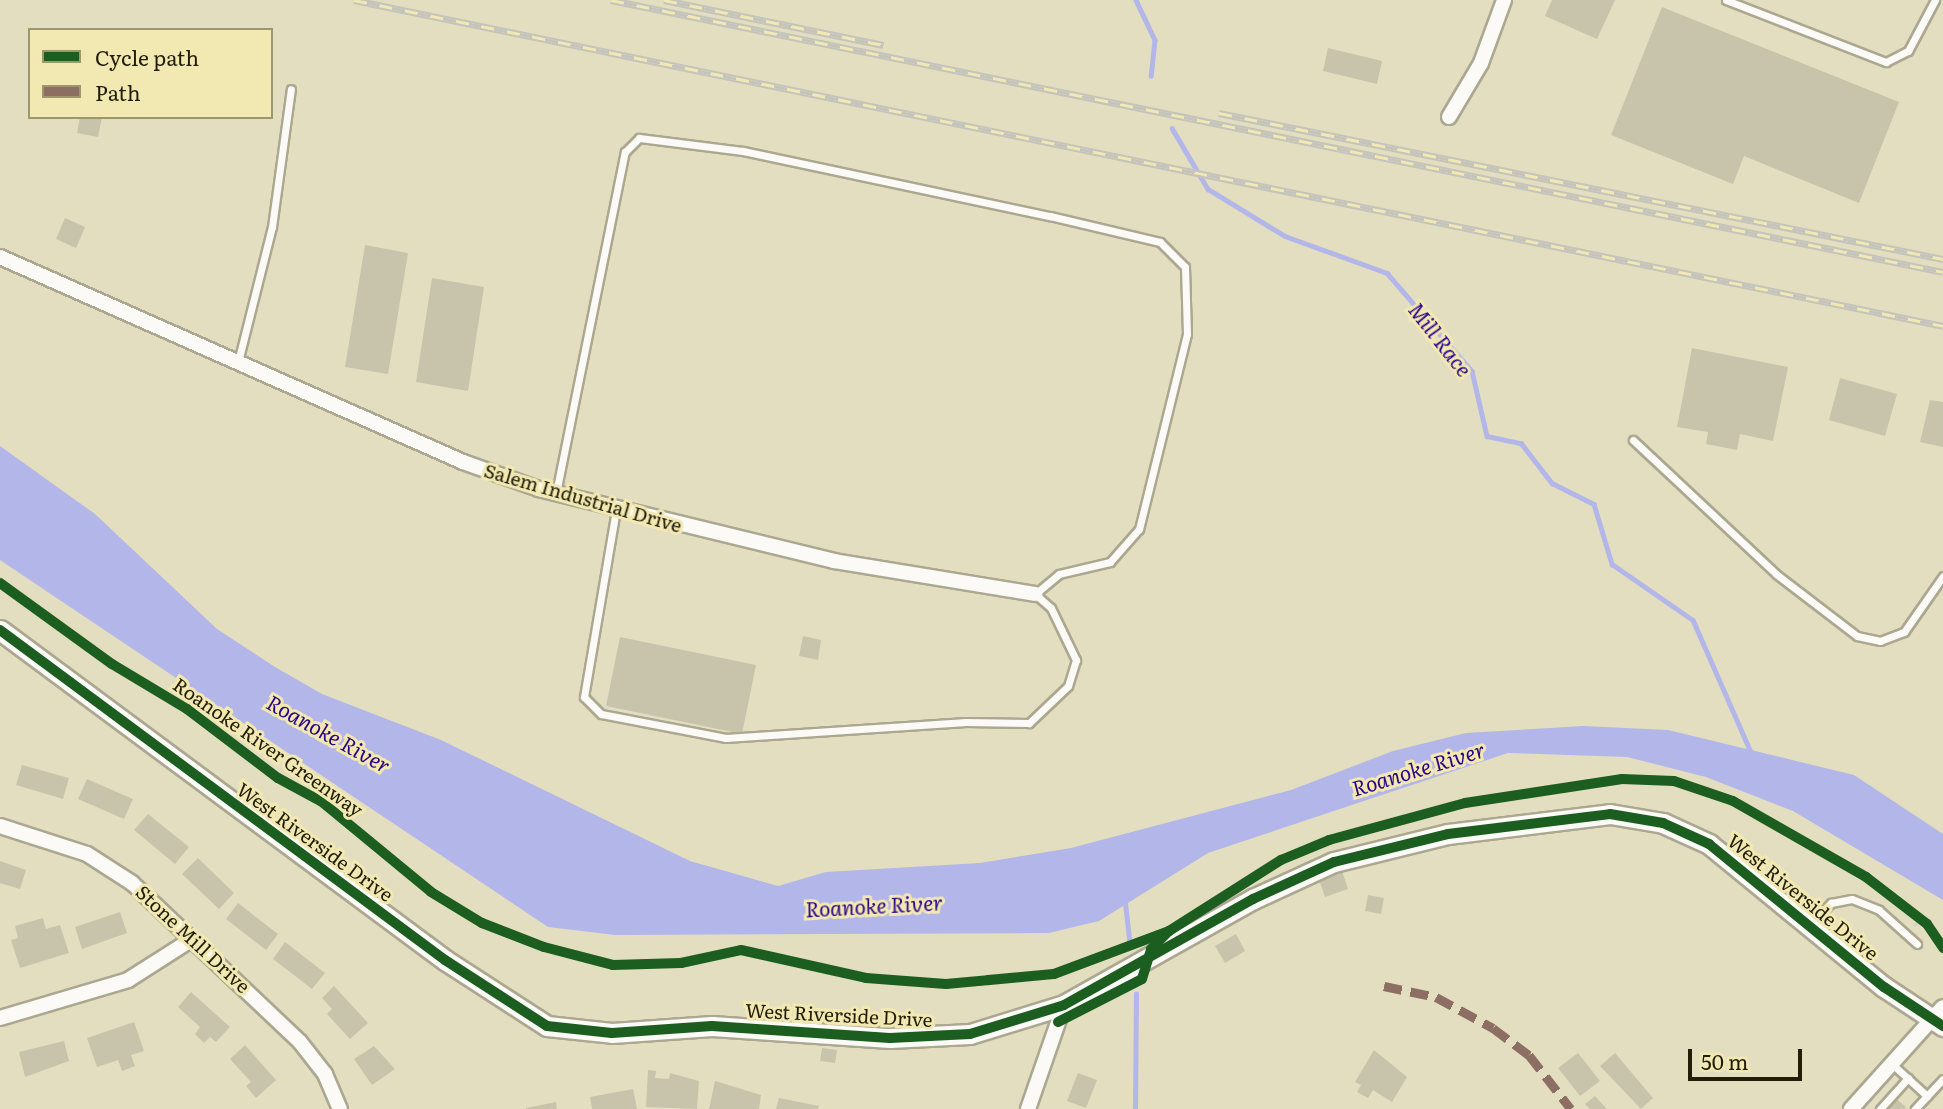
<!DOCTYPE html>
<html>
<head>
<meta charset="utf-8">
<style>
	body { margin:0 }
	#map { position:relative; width:1943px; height:1109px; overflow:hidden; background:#e3dec0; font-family:Literata,serif }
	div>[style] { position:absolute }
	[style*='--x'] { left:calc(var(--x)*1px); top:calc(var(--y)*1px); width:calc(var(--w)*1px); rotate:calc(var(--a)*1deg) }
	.water>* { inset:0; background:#b3b6e9 }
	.stream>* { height:4.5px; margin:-2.25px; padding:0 2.25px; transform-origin:2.25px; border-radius:2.25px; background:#b3b6e9 }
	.building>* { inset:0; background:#c8c4ac }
	.path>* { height:2.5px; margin-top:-1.25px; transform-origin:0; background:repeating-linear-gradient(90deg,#d4d2c8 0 5px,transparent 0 8.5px) }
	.roads { filter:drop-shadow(2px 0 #aba790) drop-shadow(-2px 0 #aba790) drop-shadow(0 2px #aba790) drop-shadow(0 -2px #aba790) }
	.lane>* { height:7px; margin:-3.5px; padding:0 3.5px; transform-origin:3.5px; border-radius:3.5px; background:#fbfaf6 }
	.street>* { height:14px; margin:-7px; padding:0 7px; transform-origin:7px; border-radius:7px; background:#fbfaf6 }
	.secondary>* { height:19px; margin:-9.5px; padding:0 9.5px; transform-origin:9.5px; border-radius:9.5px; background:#fbfaf6 }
	.rail>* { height:7px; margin-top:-3.5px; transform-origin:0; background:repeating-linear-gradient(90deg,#f1e8b2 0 13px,#c5c4bb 0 26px); box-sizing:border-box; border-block:2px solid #c5c4bb }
	.quiet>* { height:9px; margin-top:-4.5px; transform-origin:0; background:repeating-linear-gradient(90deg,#8d6e63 0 18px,transparent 0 27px) }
	.cycleway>* { height:10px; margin:-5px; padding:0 5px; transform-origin:5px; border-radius:5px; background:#1b5e20 }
	span { translate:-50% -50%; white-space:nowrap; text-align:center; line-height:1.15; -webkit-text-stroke:6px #f1e8b2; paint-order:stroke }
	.street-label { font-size:19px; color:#211d08 }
	.water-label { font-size:21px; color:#290389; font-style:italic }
	.legend { position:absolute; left:28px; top:28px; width:245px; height:91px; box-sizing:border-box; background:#f1e8b2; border:2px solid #9e976e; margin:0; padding:9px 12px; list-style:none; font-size:21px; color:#211d08 }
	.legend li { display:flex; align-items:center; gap:14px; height:35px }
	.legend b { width:35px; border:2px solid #9e976e }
	.scale { position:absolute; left:1688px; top:1049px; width:114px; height:32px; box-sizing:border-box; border:4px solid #211d08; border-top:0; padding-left:9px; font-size:21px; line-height:24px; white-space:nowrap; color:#211d08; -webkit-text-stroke:5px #f1e8b2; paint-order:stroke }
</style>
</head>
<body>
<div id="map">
	<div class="water">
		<i style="clip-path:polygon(0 446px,95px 514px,217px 629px,275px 667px,322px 694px,441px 740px,690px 861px,778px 886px,826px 872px,980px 863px,1071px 848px,1291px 790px,1393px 751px,1466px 733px,1583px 726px,1668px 730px,1854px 775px,1943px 834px,1943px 900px,1793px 811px,1706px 777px,1627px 757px,1508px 753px,1208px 853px,1099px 921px,1049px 933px,615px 935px,548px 927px,0 560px)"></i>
	</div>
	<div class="stream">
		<i style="--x:1136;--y:0;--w:44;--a:64.6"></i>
		<i style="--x:1155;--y:40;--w:36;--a:96"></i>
		<i style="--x:1172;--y:128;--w:71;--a:59.5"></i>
		<i style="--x:1208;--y:189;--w:90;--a:31.4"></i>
		<i style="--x:1285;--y:236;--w:109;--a:19.9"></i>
		<i style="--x:1387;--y:273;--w:130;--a:49.1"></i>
		<i style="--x:1472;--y:371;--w:67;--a:77"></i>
		<i style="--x:1487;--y:436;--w:35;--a:12"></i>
		<i style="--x:1521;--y:443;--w:51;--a:52.2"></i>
		<i style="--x:1552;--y:483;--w:47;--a:26.6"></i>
		<i style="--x:1594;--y:504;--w:63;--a:73.3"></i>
		<i style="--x:1612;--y:564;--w:98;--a:34.7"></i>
		<i style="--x:1693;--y:620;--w:142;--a:66.3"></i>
		<i style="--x:1125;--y:899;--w:44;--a:83.5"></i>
		<i style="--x:1135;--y:1109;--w:115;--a:-89.5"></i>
	</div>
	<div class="building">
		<i style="clip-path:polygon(1552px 0,1615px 0,1597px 39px,1545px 16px)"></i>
		<i style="clip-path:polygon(1662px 7px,1899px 102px,1859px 203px,1744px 156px,1733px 184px,1611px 135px)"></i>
		<i style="clip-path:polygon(1328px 48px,1382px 61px,1377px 84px,1323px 71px)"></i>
		<i style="clip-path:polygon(80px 117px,102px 117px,98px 137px,77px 133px)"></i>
		<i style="clip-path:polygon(65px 218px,85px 227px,76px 248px,56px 239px)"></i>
		<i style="clip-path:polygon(365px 245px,408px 253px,388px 374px,345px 367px)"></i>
		<i style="clip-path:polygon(432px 278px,484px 287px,468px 391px,416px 382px)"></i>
		<i style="clip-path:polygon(1692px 348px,1788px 367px,1773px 441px,1740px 434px,1737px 450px,1706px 444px,1708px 432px,1677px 427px)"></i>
		<i style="clip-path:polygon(1840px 378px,1897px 394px,1885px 436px,1829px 420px)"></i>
		<i style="clip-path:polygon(1930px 400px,1943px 402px,1943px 447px,1920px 442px)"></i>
		<i style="clip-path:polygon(803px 636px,821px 640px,818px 660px,799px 656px)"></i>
		<i style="clip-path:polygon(620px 637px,756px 665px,742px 734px,606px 706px)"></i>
		<i style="clip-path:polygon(22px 765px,69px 778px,63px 799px,16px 785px)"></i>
		<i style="clip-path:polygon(87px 779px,133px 799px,124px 819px,78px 799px)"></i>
		<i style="clip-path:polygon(148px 814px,189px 847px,175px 864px,134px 830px)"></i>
		<i style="clip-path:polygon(198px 858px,234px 893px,219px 909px,182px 874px)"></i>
		<i style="clip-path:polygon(0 861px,26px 870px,20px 889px,0 883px)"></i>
		<i style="clip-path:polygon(1342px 871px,1348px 889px,1325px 897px,1319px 879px)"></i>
		<i style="clip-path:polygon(1368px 895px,1384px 898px,1381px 914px,1365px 911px)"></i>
		<i style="clip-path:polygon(238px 903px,278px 934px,266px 950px,226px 919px)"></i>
		<i style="clip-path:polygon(120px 912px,127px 933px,82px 949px,75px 927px)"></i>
		<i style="clip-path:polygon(43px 918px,46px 929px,60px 925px,69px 953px,20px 968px,11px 940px,18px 938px,15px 926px)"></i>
		<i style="clip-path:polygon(1236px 934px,1245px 951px,1225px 963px,1215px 946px)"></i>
		<i style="clip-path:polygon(285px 942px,325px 973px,312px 989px,273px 959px)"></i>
		<i style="clip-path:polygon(334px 986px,368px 1023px,350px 1039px,327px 1014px,332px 1009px,322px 998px)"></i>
		<i style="clip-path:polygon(191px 992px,230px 1027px,216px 1042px,210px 1037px,204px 1043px,195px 1034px,200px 1027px,178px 1007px)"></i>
		<i style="clip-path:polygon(134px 1022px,144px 1051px,131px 1055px,135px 1066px,122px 1071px,118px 1060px,97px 1067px,87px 1038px)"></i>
		<i style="clip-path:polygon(64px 1041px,69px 1061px,25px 1077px,19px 1052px)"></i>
		<i style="clip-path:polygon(245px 1045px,276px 1080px,256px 1098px,246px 1086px,251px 1082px,230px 1059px)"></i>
		<i style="clip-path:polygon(374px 1046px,395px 1069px,372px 1085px,354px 1059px)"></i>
		<i style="clip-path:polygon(822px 1048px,837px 1050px,835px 1063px,820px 1061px)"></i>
		<i style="clip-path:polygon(1374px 1050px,1407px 1077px,1392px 1102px,1373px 1090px,1368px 1098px,1357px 1092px,1361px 1085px,1355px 1082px)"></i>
		<i style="clip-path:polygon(1578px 1053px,1600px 1081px,1580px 1096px,1558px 1068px)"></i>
		<i style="clip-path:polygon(1615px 1053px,1653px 1098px,1641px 1109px,1600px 1066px)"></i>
		<i style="clip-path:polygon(648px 1070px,656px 1071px,655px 1078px,669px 1079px,670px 1073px,699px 1081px,697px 1109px,646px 1107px)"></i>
		<i style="clip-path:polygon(1078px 1073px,1097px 1080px,1086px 1108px,1067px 1101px)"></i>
		<i style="clip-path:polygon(715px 1081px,761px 1095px,759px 1109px,709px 1109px)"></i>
		<i style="clip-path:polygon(633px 1089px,637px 1109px,592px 1109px,590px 1097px)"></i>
		<i style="clip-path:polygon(1595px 1096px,1607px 1109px,1590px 1109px,1585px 1104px)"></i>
		<i style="clip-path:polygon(779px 1098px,819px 1106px,818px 1109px,776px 1109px)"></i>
		<i style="clip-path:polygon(1895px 1098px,1906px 1107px,1905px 1109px,1886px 1109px)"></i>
		<i style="clip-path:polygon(556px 1102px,557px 1109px,526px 1109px,526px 1108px)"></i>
	</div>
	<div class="path">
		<i style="--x:1914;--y:926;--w:9;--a:-54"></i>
	</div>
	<div class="roads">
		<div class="lane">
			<i style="--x:1726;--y:0;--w:172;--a:21.2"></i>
			<i style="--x:1886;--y:62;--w:25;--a:-27"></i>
			<i style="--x:1908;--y:51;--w:58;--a:-62.1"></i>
			<i style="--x:238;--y:362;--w:139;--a:-75.9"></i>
			<i style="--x:272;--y:227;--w:139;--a:-82.2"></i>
			<i style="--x:1633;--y:440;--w:196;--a:43.1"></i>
			<i style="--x:1776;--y:574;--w:102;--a:37.4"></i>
			<i style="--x:1857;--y:636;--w:24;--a:12"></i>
			<i style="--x:1880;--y:641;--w:26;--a:-21"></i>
			<i style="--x:1904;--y:632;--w:68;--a:-55.1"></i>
			<i style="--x:556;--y:493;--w:348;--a:-78.6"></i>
			<i style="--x:625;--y:152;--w:20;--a:-45"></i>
			<i style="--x:639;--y:138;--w:105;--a:7.1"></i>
			<i style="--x:743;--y:151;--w:314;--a:12"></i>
			<i style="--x:1050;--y:216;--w:113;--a:13.3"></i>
			<i style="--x:1160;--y:242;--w:35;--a:45"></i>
			<i style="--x:1185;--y:267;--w:67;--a:88.3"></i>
			<i style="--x:1187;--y:334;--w:201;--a:103.8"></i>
			<i style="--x:1139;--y:529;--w:44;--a:131.3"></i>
			<i style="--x:1110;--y:562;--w:52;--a:166.8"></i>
			<i style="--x:1059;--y:574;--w:31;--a:140"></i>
			<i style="--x:1035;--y:594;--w:21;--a:41"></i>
			<i style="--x:1051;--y:608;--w:58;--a:64.3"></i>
			<i style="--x:1076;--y:660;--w:27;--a:107"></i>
			<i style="--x:1068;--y:686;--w:54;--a:136.5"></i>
			<i style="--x:1029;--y:723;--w:63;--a:-179.1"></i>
			<i style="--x:966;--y:722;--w:241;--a:176.2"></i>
			<i style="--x:726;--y:738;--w:127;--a:-169.1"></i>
			<i style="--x:601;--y:714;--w:24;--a:-135"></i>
			<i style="--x:584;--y:697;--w:190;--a:-80.3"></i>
			<i style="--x:1810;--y:924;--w:30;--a:-45"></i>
			<i style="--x:1831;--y:903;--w:21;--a:-11"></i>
			<i style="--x:1852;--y:899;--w:29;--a:22"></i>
			<i style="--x:1879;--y:910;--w:51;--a:41.8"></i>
			<i style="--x:1892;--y:1064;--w:47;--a:42.4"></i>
			<i style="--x:1927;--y:1096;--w:18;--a:133"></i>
			<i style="--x:1927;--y:1096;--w:23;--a:-47"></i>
			<i style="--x:1880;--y:1109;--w:42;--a:-47.9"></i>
		</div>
		<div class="street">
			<i style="--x:1449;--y:117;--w:63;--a:-59.3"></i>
			<i style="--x:1481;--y:63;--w:67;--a:-69.9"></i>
			<i style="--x:0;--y:257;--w:506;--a:23.88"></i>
			<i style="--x:463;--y:462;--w:81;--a:19.6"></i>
			<i style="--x:539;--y:489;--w:304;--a:13.7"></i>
			<i style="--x:834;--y:561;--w:204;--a:9.3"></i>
			<i style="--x:0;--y:826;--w:91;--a:17.8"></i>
			<i style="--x:87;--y:854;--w:54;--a:32.8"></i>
			<i style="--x:132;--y:883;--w:231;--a:43.4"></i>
			<i style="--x:300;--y:1042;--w:41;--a:52"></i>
			<i style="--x:325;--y:1074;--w:38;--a:67"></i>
			<i style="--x:0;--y:1018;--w:134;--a:-16.5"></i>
			<i style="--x:128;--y:980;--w:76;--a:-32.6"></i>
			<i style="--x:1028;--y:1109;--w:110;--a:-70.9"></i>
			<i style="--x:1851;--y:1109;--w:137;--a:-48"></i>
		</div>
		<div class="secondary">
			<i style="--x:0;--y:630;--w:554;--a:36.56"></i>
			<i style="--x:445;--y:960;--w:121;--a:32.9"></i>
			<i style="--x:547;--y:1026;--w:65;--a:6.1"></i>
			<i style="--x:612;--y:1033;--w:100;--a:-4"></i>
			<i style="--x:712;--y:1026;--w:178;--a:3.9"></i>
			<i style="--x:890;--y:1038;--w:80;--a:-2.9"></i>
			<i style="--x:970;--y:1034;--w:98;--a:-17.1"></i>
			<i style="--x:1064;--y:1005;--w:217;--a:-29.3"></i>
			<i style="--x:1253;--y:899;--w:89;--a:-24.6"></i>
			<i style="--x:1334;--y:862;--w:117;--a:-13.8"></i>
			<i style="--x:1448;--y:834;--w:163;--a:-7"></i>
			<i style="--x:1610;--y:814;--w:54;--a:9.6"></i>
			<i style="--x:1663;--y:823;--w:51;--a:24.5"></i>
			<i style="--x:1709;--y:844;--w:226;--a:39.3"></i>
			<i style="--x:1884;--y:987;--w:71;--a:33.5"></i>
		</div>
	</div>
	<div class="rail">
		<i style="--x:354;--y:0;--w:1622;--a:11.59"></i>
		<i style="--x:611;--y:0;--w:1359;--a:11.54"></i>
		<i style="--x:664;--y:0;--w:224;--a:11.6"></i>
		<i style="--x:1219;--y:113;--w:739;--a:11.4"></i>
	</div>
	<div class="quiet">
		<i style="--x:1384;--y:986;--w:53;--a:11.9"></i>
		<i style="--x:1436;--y:997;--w:65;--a:28.5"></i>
		<i style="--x:1493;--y:1028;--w:45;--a:36.9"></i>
		<i style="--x:1529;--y:1055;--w:68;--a:52.1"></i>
	</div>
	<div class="cycleway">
		<i style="--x:0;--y:583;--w:138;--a:35.9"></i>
		<i style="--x:112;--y:664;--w:87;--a:31"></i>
		<i style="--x:187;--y:709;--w:114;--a:37.2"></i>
		<i style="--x:278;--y:778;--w:50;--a:28.6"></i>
		<i style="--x:322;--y:802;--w:141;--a:39.5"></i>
		<i style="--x:431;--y:892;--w:60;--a:31.3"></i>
		<i style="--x:482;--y:923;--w:66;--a:21.2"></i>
		<i style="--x:544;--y:947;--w:71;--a:14.6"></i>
		<i style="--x:613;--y:965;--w:68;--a:-1.7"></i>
		<i style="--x:681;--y:963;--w:61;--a:-12.2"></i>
		<i style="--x:741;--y:950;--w:128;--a:12.6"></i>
		<i style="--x:866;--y:978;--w:80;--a:4.3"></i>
		<i style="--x:946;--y:984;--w:108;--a:-5.3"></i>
		<i style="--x:1054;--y:974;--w:123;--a:-20.5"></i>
		<i style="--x:0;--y:630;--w:554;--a:36.56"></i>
		<i style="--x:445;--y:960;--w:121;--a:32.9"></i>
		<i style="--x:547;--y:1026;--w:65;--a:6.1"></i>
		<i style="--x:612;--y:1033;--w:100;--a:-4"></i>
		<i style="--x:712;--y:1026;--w:178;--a:3.9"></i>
		<i style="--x:890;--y:1038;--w:80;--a:-2.9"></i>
		<i style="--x:970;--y:1034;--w:98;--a:-17.1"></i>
		<i style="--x:1064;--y:1005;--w:217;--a:-29.3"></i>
		<i style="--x:1253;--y:899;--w:89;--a:-24.6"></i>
		<i style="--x:1334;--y:862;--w:117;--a:-13.8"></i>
		<i style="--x:1448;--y:834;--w:163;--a:-7"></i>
		<i style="--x:1610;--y:814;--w:54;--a:9.6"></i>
		<i style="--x:1663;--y:823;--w:51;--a:24.5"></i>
		<i style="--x:1709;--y:844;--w:226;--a:39.3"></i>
		<i style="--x:1884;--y:987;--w:71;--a:33.5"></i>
		<i style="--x:1058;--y:1022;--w:94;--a:-27.1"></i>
		<i style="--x:1142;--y:979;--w:31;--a:-73"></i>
		<i style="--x:1151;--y:949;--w:25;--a:-45"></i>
		<i style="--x:1169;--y:931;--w:133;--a:-32.4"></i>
		<i style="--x:1281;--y:860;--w:52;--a:-22.6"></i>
		<i style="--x:1329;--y:840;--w:141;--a:-15.2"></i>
		<i style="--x:1465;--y:803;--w:159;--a:-8.7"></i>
		<i style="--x:1622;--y:779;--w:52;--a:2.2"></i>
		<i style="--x:1674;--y:781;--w:62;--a:18.7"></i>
		<i style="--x:1733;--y:801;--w:153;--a:29.7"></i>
		<i style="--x:1866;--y:877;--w:77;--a:37.6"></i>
		<i style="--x:1927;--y:924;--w:29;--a:56"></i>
	</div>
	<div class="street-label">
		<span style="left:583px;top:498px;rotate:16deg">Salem Industrial Drive</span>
		<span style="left:268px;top:747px;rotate:35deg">Roanoke River Greenway</span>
		<span style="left:315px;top:842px;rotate:36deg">West Riverside Drive</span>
		<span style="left:1803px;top:897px;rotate:39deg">West Riverside Drive</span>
		<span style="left:193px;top:939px;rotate:43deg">Stone Mill Drive</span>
		<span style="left:839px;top:1015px;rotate:3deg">West Riverside Drive</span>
	</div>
	<div class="water-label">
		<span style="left:1441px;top:339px;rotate:52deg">Mill Race</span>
		<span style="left:329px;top:733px;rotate:29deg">Roanoke River</span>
		<span style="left:1418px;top:768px;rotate:-17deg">Roanoke River</span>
		<span style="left:874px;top:905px;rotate:-3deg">Roanoke River</span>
	</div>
	<ul class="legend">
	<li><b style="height:9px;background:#1b5e20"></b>Cycle path</li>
	<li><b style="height:9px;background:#8d6e63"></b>Path</li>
	</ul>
	<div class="scale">50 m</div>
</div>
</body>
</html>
